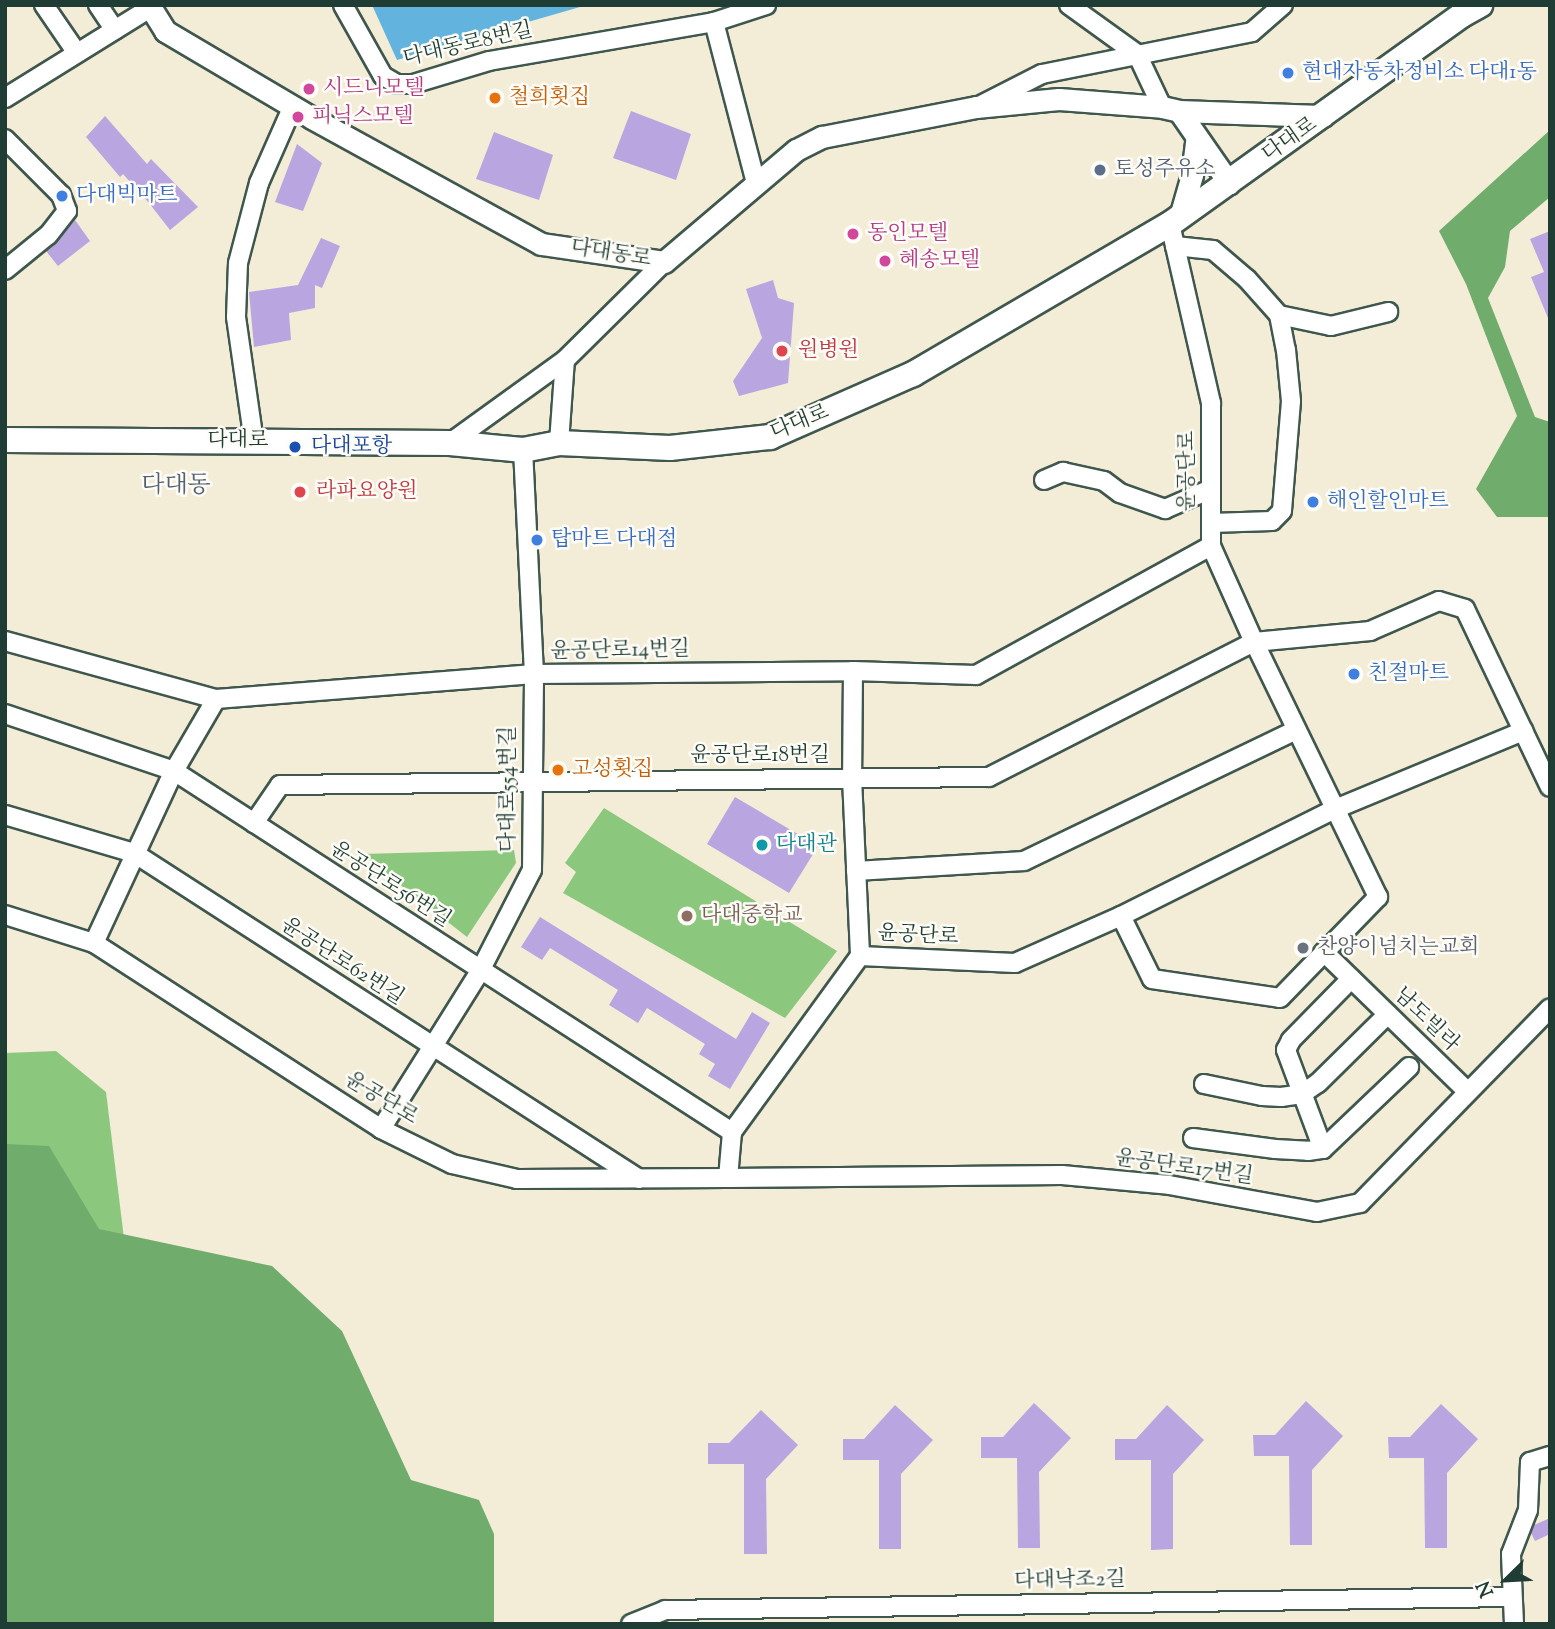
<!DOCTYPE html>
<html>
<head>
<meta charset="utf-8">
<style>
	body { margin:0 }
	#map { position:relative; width:1555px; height:1629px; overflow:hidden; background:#f3edd8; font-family:"Sorts Mill Goudy","Noto Serif KR",serif }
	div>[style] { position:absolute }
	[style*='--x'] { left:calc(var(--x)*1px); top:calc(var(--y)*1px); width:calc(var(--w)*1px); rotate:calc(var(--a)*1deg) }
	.green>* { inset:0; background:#8bc87d }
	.forest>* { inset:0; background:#70ac6c }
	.water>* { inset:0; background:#62b4de }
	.building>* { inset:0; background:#b9a5df }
	.roads { filter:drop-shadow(2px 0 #3f574d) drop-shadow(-2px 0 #3f574d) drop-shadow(0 2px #3f574d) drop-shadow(0 -2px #3f574d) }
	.minor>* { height:18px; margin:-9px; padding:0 9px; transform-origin:9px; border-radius:9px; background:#fff }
	.tertiary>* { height:21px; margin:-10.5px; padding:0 10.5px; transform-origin:10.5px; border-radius:10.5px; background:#fff }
	.secondary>* { height:24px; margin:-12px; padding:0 12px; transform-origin:12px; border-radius:12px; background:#fff }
	.dots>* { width:19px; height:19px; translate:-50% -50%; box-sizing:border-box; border:4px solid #fdfcf7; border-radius:50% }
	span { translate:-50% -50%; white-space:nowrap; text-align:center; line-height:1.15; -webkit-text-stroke:5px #fdfcf7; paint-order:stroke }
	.street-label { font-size:21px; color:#1f3d34 }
	.shop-label { font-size:21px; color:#366cbe }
	.left { translate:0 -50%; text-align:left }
	.hotel-label { font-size:21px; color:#b23c85 }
	.food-label { font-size:21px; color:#c56008 }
	.service-label { font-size:21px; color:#4e5e75 }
	.health-label { font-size:21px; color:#be3a42 }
	.transit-label { font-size:21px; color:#164399 }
	.culture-label { font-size:21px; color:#0d838f }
	.education-label { font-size:21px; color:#785e54 }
	.worship-label { font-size:21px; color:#5b616d }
	.quarter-label { font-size:24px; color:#556170 }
	.frame { position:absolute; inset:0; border:7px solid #1f3d34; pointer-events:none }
	.north { position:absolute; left:1471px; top:1545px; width:70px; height:70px; -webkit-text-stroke:5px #fdfcf7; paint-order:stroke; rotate:246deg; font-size:19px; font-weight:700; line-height:28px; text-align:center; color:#1f3d34 }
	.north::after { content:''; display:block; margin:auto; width:24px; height:32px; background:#1f3d34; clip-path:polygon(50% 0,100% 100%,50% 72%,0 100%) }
</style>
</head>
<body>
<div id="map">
	<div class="green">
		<i style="clip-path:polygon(604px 808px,837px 951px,785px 1018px,563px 893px,576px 872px,565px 863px)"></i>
		<i style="clip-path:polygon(514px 850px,516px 863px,467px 937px,361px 854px)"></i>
		<i style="clip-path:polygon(56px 1051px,106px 1092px,130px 1287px,5px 1311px,5px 1053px)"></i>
	</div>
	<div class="forest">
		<i style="clip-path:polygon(1550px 130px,1550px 197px,1510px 231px,1505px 267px,1488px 298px,1535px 417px,1550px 422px,1550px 517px,1497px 517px,1476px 489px,1517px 416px,1466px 284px,1439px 231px)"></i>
		<i style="clip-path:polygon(5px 1144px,49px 1146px,99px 1229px,272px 1266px,342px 1331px,411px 1480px,479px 1500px,494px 1534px,494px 1624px,5px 1624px)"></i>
	</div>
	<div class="water">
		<i style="clip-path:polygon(372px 5px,587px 5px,397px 60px)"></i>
	</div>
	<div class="building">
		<i style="clip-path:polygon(631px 111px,691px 134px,676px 180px,613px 158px)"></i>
		<i style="clip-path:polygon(105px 116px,147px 164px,151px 159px,198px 207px,170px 230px,149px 203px,123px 174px,120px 177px,86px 137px)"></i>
		<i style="clip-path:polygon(494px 132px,553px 155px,539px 200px,476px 179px)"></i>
		<i style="clip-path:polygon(297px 144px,322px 163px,303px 211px,275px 202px)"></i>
		<i style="clip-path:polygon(75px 220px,90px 241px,58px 266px,46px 251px)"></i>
		<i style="clip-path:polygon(1550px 231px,1550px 323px,1531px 277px,1544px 272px,1530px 239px)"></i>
		<i style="clip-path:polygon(321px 238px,340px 246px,322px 288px,315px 285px,315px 308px,289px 313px,291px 340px,254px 347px,249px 292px,298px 285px)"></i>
		<i style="clip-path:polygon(773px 280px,778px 298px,794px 303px,788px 383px,739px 396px,733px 381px,762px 338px,746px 289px)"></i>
		<i style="clip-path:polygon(735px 797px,818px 846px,789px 893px,707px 844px)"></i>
		<i style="clip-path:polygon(540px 917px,736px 1039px,752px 1012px,770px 1023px,730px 1089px,708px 1076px,715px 1064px,699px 1054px,705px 1044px,647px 1008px,638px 1023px,609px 1005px,618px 990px,550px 948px,542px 960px,521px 947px)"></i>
		<i style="clip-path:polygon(1306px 1401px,1343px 1436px,1312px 1470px,1312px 1545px,1290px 1545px,1289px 1456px,1254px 1456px,1253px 1435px,1275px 1435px)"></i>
		<i style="clip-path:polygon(1034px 1403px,1071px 1438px,1039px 1472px,1040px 1548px,1018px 1548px,1017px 1458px,981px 1458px,981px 1437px,1003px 1437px)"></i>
		<i style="clip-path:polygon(1441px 1404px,1478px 1439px,1447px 1473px,1447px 1548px,1425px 1548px,1424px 1458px,1389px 1458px,1388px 1437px,1410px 1437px)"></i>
		<i style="clip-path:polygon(895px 1405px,933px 1440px,901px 1474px,901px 1549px,879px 1549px,879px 1460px,843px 1460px,843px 1439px,864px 1439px)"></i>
		<i style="clip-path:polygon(1167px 1405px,1204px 1440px,1173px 1474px,1173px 1549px,1151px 1550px,1151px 1460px,1115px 1460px,1115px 1439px,1136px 1439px)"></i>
		<i style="clip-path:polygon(761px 1410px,798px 1445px,766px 1479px,767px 1554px,744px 1554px,744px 1464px,708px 1464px,708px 1443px,729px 1443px)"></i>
		<i style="clip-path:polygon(1550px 1518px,1550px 1534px,1535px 1541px,1531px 1533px,1534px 1525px)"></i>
	</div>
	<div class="roads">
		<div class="minor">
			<i style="--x:44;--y:5;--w:58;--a:55.5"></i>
			<i style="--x:98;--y:5;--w:30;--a:56"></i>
			<i style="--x:343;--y:5;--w:81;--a:60.6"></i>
			<i style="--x:383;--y:76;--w:16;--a:30"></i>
			<i style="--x:397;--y:84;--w:16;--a:0"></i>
			<i style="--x:413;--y:84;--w:79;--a:-16.8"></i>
			<i style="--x:489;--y:61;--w:228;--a:-9.8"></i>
			<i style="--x:714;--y:22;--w:55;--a:-18.1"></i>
			<i style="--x:1069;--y:5;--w:84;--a:35.8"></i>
			<i style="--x:1137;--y:54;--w:59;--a:64.7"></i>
			<i style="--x:714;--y:22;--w:166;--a:75.4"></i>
			<i style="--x:5;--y:98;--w:171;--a:-31.8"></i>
			<i style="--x:983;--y:104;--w:66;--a:-27"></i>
			<i style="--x:1042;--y:74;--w:214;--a:-11.3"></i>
			<i style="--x:1252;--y:32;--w:41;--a:-41.1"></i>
			<i style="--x:5;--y:139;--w:79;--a:45"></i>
			<i style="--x:61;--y:195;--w:17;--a:69"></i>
			<i style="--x:67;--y:211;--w:31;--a:128"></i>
			<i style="--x:48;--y:235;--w:55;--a:140.9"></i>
			<i style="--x:1175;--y:246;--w:38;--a:6"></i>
			<i style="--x:1213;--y:250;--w:45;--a:40.5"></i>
			<i style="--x:1247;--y:279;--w:48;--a:48.4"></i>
			<i style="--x:1279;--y:315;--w:36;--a:79"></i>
			<i style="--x:1286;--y:350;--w:51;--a:84.4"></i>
			<i style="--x:1291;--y:401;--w:110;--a:94.7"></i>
			<i style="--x:1282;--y:511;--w:14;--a:135"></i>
			<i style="--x:1272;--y:521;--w:61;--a:178.1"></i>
			<i style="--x:1279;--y:315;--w:53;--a:11.9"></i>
			<i style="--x:1331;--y:326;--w:59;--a:-13.8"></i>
			<i style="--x:254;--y:442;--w:126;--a:-98.2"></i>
			<i style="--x:236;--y:317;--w:54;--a:-87.9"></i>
			<i style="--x:238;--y:263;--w:83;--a:-75.3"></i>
			<i style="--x:259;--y:183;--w:84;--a:-66.2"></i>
			<i style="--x:450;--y:443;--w:142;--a:-35.8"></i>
			<i style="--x:565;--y:360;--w:139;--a:-44.7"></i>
			<i style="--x:559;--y:443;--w:83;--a:-85.9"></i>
			<i style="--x:1044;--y:480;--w:21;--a:-23"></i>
			<i style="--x:1063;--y:472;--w:42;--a:12.4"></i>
			<i style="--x:1104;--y:481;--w:20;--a:37"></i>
			<i style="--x:1120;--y:493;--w:48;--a:19.6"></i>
			<i style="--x:1165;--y:509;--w:50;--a:-23.5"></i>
			<i style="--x:5;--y:641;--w:219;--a:15.4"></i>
			<i style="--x:216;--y:699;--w:319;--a:-4.5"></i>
			<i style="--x:534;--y:674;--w:319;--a:-0.5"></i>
			<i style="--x:853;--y:671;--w:123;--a:1.9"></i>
			<i style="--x:976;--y:675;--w:268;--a:-28.8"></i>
			<i style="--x:853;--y:671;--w:107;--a:90.5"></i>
			<i style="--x:852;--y:778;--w:178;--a:87.4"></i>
			<i style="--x:5;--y:714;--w:178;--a:18.6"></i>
			<i style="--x:174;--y:771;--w:665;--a:32.9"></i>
			<i style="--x:5;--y:815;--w:134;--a:16.4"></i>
			<i style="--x:134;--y:853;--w:601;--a:32.84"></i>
			<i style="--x:254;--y:823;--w:46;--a:-55.6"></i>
			<i style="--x:280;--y:785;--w:709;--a:-0.65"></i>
			<i style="--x:989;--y:777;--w:297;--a:-27"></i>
			<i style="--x:1254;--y:642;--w:117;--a:-5.4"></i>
			<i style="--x:1370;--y:631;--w:75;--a:-23.5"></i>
			<i style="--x:1439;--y:601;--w:27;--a:17"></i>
			<i style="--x:1465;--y:609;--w:197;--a:64.5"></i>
			<i style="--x:856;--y:871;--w:168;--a:-3.4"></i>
			<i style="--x:1024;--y:861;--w:302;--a:-25.7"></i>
			<i style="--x:5;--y:915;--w:93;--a:17.5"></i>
			<i style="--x:94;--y:943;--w:342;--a:32.9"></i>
			<i style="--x:381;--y:1129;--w:79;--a:26.2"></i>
			<i style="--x:452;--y:1164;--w:67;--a:13"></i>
			<i style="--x:517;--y:1179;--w:211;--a:-0.3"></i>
			<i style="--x:728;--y:1178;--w:46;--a:-85"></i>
			<i style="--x:732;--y:1132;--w:218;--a:-54"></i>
			<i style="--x:1121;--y:916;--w:70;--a:63.8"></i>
			<i style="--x:1152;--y:979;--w:129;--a:8.4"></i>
			<i style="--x:1280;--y:998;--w:141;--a:-45.9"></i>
			<i style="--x:1378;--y:897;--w:284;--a:-115.9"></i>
			<i style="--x:1254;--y:642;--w:105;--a:-114.1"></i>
			<i style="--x:1211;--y:546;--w:143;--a:-90"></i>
			<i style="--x:1211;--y:403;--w:184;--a:-102.9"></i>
			<i style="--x:94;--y:943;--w:190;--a:-65.1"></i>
			<i style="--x:174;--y:771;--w:83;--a:-59.7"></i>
			<i style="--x:1324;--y:952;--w:199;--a:44.2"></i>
			<i style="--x:860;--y:956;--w:155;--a:2.6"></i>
			<i style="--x:1015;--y:963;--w:116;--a:-23.9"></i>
			<i style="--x:1121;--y:916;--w:239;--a:-26.6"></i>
			<i style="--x:1335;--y:809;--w:204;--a:-22.5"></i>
			<i style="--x:1204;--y:1084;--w:59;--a:11.7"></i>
			<i style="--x:1262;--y:1096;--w:19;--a:3"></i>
			<i style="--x:1281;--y:1097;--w:21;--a:-8"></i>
			<i style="--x:1302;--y:1094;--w:19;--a:-35"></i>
			<i style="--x:1318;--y:1083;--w:98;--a:-44.6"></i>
			<i style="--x:381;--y:1129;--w:186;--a:-57.9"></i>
			<i style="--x:480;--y:971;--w:114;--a:-62.8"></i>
			<i style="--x:532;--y:870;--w:196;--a:-89.4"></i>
			<i style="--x:534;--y:674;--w:224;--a:-92.8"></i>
			<i style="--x:1193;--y:1138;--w:83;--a:7.6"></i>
			<i style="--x:1275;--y:1149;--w:33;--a:3"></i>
			<i style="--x:1308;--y:1151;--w:15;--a:-8"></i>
			<i style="--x:1323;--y:1149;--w:106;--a:-110.5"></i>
			<i style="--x:1286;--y:1050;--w:11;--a:-63"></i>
			<i style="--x:1291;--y:1040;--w:86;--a:-45.5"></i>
			<i style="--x:1323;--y:1149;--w:119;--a:-43.6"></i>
			<i style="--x:728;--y:1178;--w:334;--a:-0.5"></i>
			<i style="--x:1062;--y:1175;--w:107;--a:5.3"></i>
			<i style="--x:1169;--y:1185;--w:150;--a:10.3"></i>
			<i style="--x:1317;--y:1212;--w:44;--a:-11.8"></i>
			<i style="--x:1360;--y:1203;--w:272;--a:-45.7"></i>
			<i style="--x:631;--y:1624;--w:37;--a:-22"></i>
			<i style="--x:665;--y:1610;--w:847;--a:-0.88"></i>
			<i style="--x:1514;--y:1624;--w:70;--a:-92.5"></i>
			<i style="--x:1511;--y:1554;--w:47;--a:-68.9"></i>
			<i style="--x:1528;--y:1510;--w:48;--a:-87.6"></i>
			<i style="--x:1530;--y:1462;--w:21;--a:-17"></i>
		</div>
		<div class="tertiary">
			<i style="--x:149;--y:5;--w:31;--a:58"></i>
			<i style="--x:165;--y:31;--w:171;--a:30.6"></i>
			<i style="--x:312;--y:118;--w:261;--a:28.8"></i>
			<i style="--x:541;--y:244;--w:124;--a:8.3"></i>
			<i style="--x:664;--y:262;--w:173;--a:-40.3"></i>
			<i style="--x:796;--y:150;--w:29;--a:-27"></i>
			<i style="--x:822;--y:137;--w:157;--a:-11"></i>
			<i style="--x:976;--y:107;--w:83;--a:-5.5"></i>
			<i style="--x:1059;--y:99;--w:103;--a:4.4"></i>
			<i style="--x:1162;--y:107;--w:17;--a:13"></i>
			<i style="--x:1179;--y:111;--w:144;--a:2"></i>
			<i style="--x:1179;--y:111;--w:88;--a:55.2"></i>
			<i style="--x:1180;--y:217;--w:44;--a:-74.1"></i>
			<i style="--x:1192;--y:175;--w:38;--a:-83"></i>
		</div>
		<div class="secondary">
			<i style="--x:5;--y:440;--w:445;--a:0.4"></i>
			<i style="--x:450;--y:443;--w:73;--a:5.5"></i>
			<i style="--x:523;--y:450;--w:37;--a:-11"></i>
			<i style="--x:559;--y:443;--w:111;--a:2.6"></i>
			<i style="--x:670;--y:448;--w:101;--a:-6.3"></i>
			<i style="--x:770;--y:437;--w:156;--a:-23.8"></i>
			<i style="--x:913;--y:374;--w:298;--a:-30.3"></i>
			<i style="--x:1170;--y:224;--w:359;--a:-35.6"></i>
			<i style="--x:1462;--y:15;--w:21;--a:-29"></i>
		</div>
	</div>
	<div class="dots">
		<i style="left:1288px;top:73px;background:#3f7fe0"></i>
		<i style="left:309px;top:89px;background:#d1479c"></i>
		<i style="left:495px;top:98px;background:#e8710a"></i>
		<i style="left:298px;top:117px;background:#d1479c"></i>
		<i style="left:1100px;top:170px;background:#5c6f8a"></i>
		<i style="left:62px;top:196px;background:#3f7fe0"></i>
		<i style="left:853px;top:234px;background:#d1479c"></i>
		<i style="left:885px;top:261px;background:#d1479c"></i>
		<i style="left:782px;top:351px;background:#e0444e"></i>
		<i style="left:295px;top:447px;background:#1a4fb4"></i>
		<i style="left:300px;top:492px;background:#e0444e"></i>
		<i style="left:1313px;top:502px;background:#3f7fe0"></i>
		<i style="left:537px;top:540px;background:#3f7fe0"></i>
		<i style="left:1354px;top:674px;background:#3f7fe0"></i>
		<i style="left:558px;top:770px;background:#e8710a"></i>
		<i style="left:762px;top:845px;background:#0f9aa8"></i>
		<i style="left:687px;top:916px;background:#8d6e63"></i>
		<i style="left:1303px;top:948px;background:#6b7280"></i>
	</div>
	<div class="street-label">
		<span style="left:468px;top:45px;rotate:-13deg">다대동로8번길</span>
		<span style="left:1290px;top:140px;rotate:-35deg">다대로</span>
		<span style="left:611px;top:254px;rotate:9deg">다대동로</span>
		<span style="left:800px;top:423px;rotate:-22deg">다대로</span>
		<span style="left:238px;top:441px">다대로</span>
		<span style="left:1188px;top:471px;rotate:-90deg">윤공단로</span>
		<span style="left:620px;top:651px;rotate:-1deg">윤공단로14번길</span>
		<span style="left:760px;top:756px">윤공단로18번길</span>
		<span style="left:509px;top:789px;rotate:-90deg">다대로554번길</span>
		<span style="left:390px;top:885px;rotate:33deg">윤공단로56번길</span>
		<span style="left:918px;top:936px;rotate:3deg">윤공단로</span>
		<span style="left:342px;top:962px;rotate:33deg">윤공단로62번길</span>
		<span style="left:1426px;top:1020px;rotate:44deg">남도빌라</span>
		<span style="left:381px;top:1099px;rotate:31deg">윤공단로</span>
		<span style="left:1184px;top:1168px;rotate:8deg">윤공단로17번길</span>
		<span style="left:1070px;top:1581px;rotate:-1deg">다대낙조2길</span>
	</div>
	<div class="shop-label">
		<span class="left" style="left:1302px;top:73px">현대자동차정비소 다대1동</span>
		<span class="left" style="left:76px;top:196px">다대빅마트</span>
		<span class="left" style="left:1327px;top:502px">해인할인마트</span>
		<span class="left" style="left:551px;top:540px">탑마트 다대점</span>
		<span class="left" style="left:1368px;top:674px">친절마트</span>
	</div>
	<div class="hotel-label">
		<span class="left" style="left:323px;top:89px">시드니모텔</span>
		<span class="left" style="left:312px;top:117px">피닉스모텔</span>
		<span class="left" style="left:867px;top:234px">동인모텔</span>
		<span class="left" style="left:899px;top:261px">혜송모텔</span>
	</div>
	<div class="food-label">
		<span class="left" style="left:509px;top:98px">철희횟집</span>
		<span class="left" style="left:572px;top:770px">고성횟집</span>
	</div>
	<div class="service-label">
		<span class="left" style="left:1114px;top:170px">토성주유소</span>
	</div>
	<div class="health-label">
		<span class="left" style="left:798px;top:351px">원병원</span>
		<span class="left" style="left:316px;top:492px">라파요양원</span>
	</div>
	<div class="transit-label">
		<span class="left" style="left:311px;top:447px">다대포항</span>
	</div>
	<div class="culture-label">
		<span class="left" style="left:776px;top:845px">다대관</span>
	</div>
	<div class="education-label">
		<span class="left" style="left:701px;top:916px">다대중학교</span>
	</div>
	<div class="worship-label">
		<span class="left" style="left:1317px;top:948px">찬양이넘치는교회</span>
	</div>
	<div class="quarter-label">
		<span style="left:176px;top:487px">다대동</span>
	</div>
	<div class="frame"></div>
	<div class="north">N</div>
</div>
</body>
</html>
